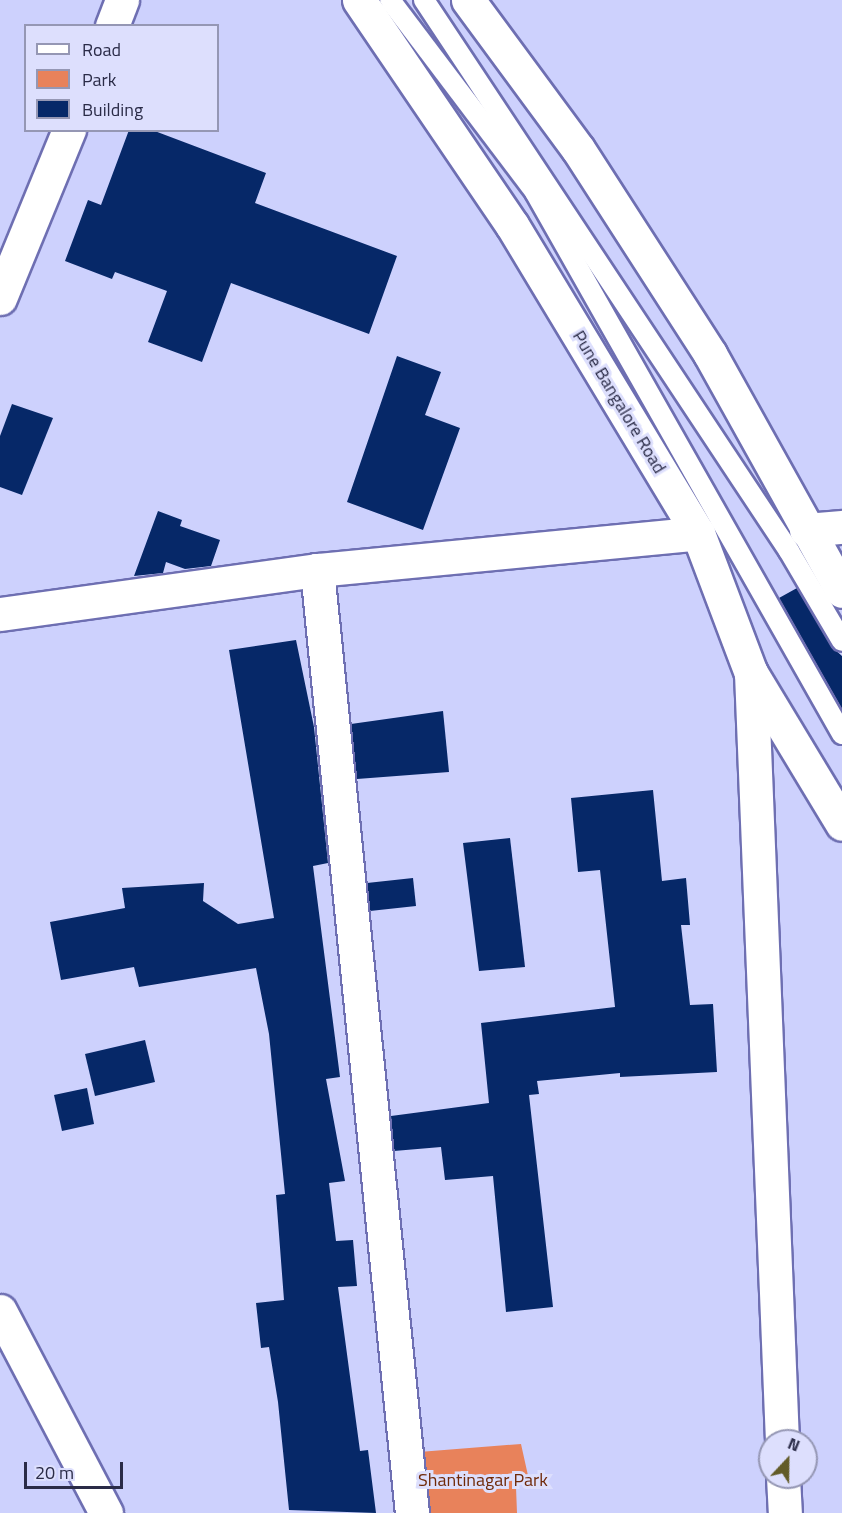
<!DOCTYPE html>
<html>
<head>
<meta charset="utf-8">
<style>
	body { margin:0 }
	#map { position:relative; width:842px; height:1513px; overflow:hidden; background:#cdd1fd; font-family:"Titillium Web",sans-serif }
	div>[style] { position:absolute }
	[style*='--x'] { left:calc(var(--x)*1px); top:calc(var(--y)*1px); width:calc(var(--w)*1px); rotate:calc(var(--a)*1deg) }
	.green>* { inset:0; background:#e8825b }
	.building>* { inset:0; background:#062868 }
	.roads { filter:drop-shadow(2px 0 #6e6fb2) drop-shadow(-2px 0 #6e6fb2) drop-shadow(0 2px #6e6fb2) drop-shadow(0 -2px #6e6fb2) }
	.service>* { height:20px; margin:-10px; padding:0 10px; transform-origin:10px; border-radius:10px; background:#fff }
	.minor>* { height:33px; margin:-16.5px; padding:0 16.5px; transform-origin:16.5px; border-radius:16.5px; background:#fff }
	.tertiary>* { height:33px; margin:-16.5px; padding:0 16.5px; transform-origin:16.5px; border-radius:16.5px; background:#fff }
	.secondary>* { height:33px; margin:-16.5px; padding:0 16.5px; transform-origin:16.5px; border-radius:16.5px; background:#fff }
	.primary>* { height:33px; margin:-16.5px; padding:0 16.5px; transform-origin:16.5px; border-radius:16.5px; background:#fff }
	span { translate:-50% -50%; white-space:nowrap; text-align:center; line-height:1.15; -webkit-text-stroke:6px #dddffd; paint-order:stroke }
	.street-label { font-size:18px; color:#2a2b47 }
	.park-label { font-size:18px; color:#6f2908 }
	.legend { position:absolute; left:24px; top:24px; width:195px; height:108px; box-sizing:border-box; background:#dddffd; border:2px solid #9597b4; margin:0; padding:8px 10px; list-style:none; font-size:18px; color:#2a2b47 }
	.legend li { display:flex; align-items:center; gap:12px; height:30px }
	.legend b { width:30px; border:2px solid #9597b4 }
	.north { position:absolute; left:758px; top:1429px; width:60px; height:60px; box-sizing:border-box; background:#dddffd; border:2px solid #9597b4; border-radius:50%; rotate:22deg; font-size:16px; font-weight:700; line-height:24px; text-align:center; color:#2a2b47 }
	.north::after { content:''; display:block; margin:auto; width:21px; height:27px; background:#625b28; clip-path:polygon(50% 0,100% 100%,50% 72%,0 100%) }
	.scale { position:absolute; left:24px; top:1462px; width:99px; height:27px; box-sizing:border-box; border:3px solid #2a2b47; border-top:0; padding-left:8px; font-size:18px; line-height:21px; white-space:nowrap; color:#2a2b47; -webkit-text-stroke:4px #dddffd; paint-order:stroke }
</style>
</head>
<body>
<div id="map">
	<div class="green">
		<i style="clip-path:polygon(521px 1444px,529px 1480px,516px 1487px,517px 1513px,424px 1513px,419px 1452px)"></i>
	</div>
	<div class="building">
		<i style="clip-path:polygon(129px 130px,152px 130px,266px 173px,255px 203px,397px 256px,369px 334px,231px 283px,202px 362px,148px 342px,167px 291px,115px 272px,112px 279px,65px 261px,88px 200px,101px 205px)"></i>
		<i style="clip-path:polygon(397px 356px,441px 372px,425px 415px,460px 428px,423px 530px,347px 502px)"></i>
		<i style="clip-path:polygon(12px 404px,53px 418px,22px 495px,0 487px,0 436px)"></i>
		<i style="clip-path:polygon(158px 511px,182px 520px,180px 526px,220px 540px,211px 566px,185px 569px,166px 562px,163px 573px,134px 576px)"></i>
		<i style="clip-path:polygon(797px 588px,832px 647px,842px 656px,842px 709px,779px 598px)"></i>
		<i style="clip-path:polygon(296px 640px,314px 727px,328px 863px,313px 866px,340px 1077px,326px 1079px,345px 1181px,329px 1183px,336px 1241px,353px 1240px,357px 1286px,338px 1287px,360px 1451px,368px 1450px,376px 1513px,289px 1510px,278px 1402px,269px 1347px,261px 1348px,256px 1303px,284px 1300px,276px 1195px,285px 1194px,269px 1034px,256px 968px,139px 987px,134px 967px,61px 980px,50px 922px,125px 908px,122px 888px,204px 883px,203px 901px,238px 924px,274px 918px,229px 650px)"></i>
		<i style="clip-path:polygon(443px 711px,449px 772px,357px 779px,351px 724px)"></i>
		<i style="clip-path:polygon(653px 790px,662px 881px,686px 878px,690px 925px,681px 925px,690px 1005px,713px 1004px,717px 1072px,620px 1077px,620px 1073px,537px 1081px,539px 1094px,529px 1095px,553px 1307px,506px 1312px,493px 1176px,445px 1180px,441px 1147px,394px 1151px,391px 1116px,489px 1103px,481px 1023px,615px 1007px,600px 870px,578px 872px,571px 798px)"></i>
		<i style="clip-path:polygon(510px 838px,525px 967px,479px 971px,463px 843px)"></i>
		<i style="clip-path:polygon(413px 878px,416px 906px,370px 911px,367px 883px)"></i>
		<i style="clip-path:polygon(145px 1040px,155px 1082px,95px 1096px,85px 1054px)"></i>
		<i style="clip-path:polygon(87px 1088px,94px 1124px,62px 1131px,54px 1095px)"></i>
	</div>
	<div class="roads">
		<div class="service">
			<i style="--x:390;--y:0;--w:241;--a:52.9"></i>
			<i style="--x:535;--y:192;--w:623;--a:60.47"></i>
			<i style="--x:424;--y:0;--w:661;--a:56.48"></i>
			<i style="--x:789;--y:551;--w:104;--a:59.5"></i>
		</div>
		<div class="minor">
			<i style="--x:317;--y:570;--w:948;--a:84.25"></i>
			<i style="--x:751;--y:673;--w:769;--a:87.69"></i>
			<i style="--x:0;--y:1311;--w:228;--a:62.3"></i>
			<i style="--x:783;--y:1477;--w:36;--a:87"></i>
		</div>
		<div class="tertiary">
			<i style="--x:0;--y:614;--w:320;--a:-7.9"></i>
			<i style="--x:317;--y:570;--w:383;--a:-5.5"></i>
		</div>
		<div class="secondary">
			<i style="--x:112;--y:26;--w:28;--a:-69"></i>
			<i style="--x:0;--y:298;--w:182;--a:-67.7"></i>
			<i style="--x:806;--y:530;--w:36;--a:-5"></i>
		</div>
		<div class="primary">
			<i style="--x:359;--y:0;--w:272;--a:55.8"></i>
			<i style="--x:512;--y:225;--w:360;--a:58.9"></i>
			<i style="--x:698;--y:533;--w:150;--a:69.3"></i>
			<i style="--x:751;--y:673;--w:176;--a:58.9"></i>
			<i style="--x:468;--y:0;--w:185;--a:53.6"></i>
			<i style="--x:578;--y:149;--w:244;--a:57.2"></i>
			<i style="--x:710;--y:354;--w:271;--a:60.9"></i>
		</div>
	</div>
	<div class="street-label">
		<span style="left:619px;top:402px;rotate:59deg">Pune Bangalore Road</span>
	</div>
	<div class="park-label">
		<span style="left:483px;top:1480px">Shantinagar Park</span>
	</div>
	<ul class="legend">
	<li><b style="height:8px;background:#fff"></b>Road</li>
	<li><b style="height:16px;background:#e8825b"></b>Park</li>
	<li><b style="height:16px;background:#062868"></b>Building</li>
	</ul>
	<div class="north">N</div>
	<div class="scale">20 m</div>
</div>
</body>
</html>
